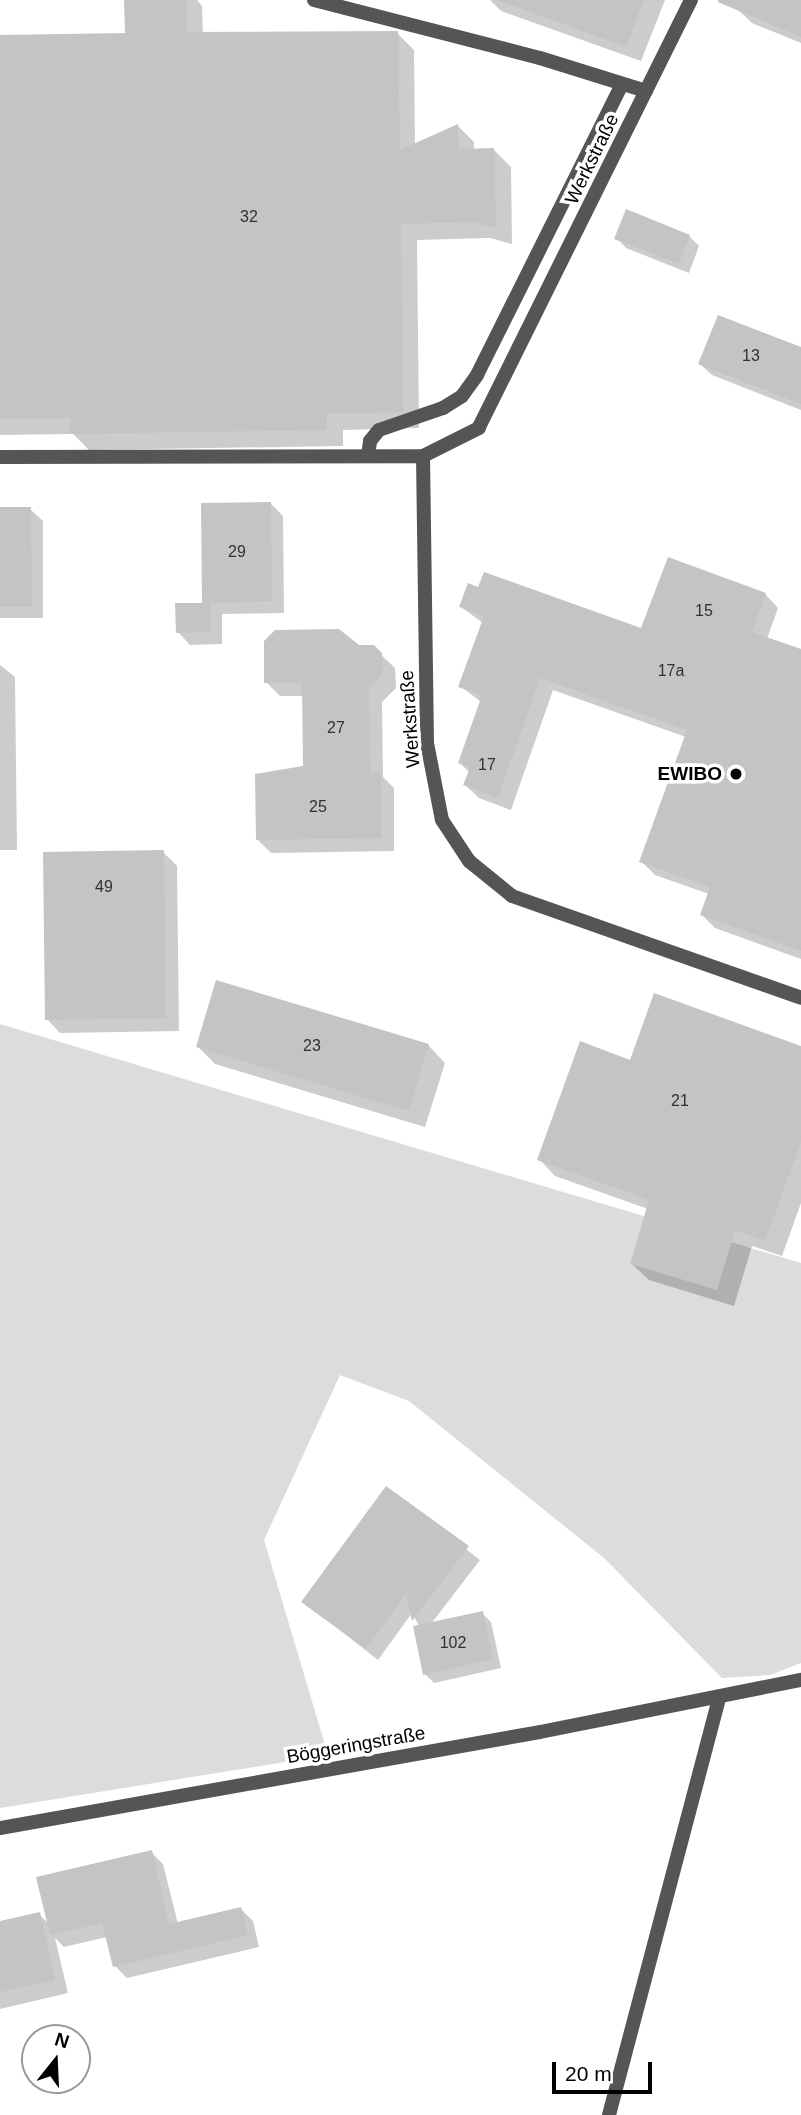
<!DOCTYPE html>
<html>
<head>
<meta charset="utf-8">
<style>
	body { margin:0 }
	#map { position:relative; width:801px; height:2115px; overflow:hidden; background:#fff; font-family:Helvetica,sans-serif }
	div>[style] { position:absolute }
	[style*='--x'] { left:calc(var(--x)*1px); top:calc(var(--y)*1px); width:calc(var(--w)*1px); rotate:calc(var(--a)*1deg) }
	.green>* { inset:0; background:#dcdcdc }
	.shadow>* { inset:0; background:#0003 }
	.building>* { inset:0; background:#c4c4c4 }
	.lane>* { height:14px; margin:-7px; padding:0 7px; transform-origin:7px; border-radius:7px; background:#555 }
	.street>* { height:14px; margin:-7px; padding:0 7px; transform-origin:7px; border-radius:7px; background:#555 }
	.dots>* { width:19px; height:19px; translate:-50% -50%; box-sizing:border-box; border:4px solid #fff; border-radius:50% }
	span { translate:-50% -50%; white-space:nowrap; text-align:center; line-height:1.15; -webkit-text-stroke:7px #fff; paint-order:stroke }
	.number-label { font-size:16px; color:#313131 }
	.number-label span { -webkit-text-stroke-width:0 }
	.street-label { font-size:19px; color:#000 }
	.poi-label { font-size:19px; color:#000; font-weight:700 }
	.right { translate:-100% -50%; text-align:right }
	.north { position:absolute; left:21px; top:2024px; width:70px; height:70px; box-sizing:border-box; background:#fff; border:2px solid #999; border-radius:50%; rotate:18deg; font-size:19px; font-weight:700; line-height:28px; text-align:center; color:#000 }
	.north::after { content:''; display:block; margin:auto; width:24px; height:32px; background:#000; clip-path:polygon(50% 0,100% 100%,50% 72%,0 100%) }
	.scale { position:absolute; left:552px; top:2062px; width:100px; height:32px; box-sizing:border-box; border:4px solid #000; border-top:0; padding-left:9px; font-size:21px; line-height:24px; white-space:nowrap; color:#000; -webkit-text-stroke:5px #fff; paint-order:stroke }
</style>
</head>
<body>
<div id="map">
	<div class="green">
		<i style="clip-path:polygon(0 1024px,801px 1263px,801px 1663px,770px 1675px,722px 1678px,604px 1558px,409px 1401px,340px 1375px,264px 1540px,328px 1755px,0 1808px)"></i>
	</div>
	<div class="shadow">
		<i style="clip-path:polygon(126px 0,197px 0,202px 6px,203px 34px,397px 33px,414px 50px,415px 145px,458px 126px,474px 142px,474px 151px,494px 150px,511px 167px,512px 244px,490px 238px,417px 240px,419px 428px,343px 430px,343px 446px,89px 450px,73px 434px,0 435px,0 37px,127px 35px)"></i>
		<i style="clip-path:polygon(490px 0,665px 0,641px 61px,501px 11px)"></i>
		<i style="clip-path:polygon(738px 0,801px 0,801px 43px,752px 23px,735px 7px)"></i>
		<i style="clip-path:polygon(689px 236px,699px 246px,689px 273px,626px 248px,617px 238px)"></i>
		<i style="clip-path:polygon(801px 349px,801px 410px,712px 375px,700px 364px)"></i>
		<i style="clip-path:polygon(270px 503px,283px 516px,284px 613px,222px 614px,222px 644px,190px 645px,178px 632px,204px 604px)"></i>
		<i style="clip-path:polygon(30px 509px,43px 521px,43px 618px,0 618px,0 510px)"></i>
		<i style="clip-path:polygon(765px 594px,778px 608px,767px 639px,801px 651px,801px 959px,715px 928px,702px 915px,709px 894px,655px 875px,641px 861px,686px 737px,553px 690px,511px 810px,479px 798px,465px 785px,470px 773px,460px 763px,481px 702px,460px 686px,483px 623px,461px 607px,642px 630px)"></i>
		<i style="clip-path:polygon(358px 647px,373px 647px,395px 668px,396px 688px,382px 702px,383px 777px,394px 788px,394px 851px,271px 853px,257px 839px,305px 767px,304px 696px,280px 696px,266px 682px)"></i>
		<i style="clip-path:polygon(0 665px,15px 677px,17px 850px,0 850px)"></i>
		<i style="clip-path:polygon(163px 852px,177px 866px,179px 1031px,60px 1033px,47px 1019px)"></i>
		<i style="clip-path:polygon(428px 1045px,445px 1063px,425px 1127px,215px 1064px,198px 1047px)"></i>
		<i style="clip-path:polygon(801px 1048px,801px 1203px,782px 1256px,752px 1246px,734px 1306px,649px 1280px,632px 1264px,648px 1209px,555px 1176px,539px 1159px,631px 1062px)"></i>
		<i style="clip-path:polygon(387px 1488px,480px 1560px,431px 1624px,482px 1613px,491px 1622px,501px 1668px,434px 1683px,425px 1674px,419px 1626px,412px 1613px,378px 1660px,304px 1602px)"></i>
		<i style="clip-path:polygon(151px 1852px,163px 1864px,178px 1924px,241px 1909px,253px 1921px,259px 1947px,127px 1978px,115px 1966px,107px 1937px,64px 1947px,55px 1938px,68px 1993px,0 2009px,0 1923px,39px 1914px,49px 1924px)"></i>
	</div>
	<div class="building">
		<i style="clip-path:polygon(124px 0,186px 0,187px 32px,398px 31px,400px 150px,458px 124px,458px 149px,494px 148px,496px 228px,472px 222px,401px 224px,403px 412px,327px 414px,327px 430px,70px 434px,70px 418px,0 419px,0 35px,125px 33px)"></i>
		<i style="clip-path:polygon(497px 0,644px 0,626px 47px)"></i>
		<i style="clip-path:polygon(801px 0,801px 37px,718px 2px,718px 0)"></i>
		<i style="clip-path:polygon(626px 209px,690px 235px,679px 264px,614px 239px)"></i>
		<i style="clip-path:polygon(718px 315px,801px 347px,801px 404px,698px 364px)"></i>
		<i style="clip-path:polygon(271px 502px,272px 601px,210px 603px,211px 632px,176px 633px,175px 603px,202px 603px,201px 503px)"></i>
		<i style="clip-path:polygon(0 507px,31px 507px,32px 607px,0 607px)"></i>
		<i style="clip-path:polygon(668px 557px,766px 593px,752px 632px,801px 649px,801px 951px,700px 915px,710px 887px,639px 862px,687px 730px,540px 678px,498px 798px,463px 785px,470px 768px,458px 763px,482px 695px,458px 687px,484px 616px,459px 607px,468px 583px,478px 587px,484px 572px,641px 628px)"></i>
		<i style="clip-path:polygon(339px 629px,359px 645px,374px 645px,382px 653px,383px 674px,369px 688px,370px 773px,381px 773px,381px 838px,256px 840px,255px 774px,303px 766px,302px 683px,264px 683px,264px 641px,275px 630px)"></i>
		<i style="clip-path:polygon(164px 850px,166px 1018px,45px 1020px,43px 852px)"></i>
		<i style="clip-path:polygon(216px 980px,429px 1044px,409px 1111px,196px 1047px)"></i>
		<i style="clip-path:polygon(654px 993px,801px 1046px,801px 1142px,765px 1241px,735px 1230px,717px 1290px,630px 1264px,649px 1200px,537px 1160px,580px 1041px,630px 1060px)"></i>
		<i style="clip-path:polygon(386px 1486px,469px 1546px,412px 1621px,406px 1594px,366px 1649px,301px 1602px)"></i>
		<i style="clip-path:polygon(483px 1611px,493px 1659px,423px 1675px,413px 1626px)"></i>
		<i style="clip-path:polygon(152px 1850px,169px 1924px,241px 1907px,248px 1935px,113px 1967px,102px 1923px,50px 1935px,36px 1877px)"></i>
		<i style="clip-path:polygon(40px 1912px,55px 1980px,0 1992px,0 1921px)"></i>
	</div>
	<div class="lane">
		<i style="--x:314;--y:0;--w:233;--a:14.4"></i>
		<i style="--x:540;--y:58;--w:111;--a:17.3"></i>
		<i style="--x:368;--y:456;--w:15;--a:-82"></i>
		<i style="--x:370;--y:441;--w:14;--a:-51"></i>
		<i style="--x:379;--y:430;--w:68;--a:-19"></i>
		<i style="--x:443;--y:408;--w:22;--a:-32"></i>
		<i style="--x:462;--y:396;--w:26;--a:-54"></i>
		<i style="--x:477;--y:375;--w:325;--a:-63.5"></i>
	</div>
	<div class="street">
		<i style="--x:691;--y:0;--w:478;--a:116.4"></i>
		<i style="--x:479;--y:428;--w:63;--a:153.4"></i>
		<i style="--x:423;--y:456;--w:287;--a:89.2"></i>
		<i style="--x:427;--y:743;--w:78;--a:79"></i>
		<i style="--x:442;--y:820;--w:49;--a:56.6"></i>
		<i style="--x:469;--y:861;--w:55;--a:39.1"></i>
		<i style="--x:512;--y:896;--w:306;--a:19.4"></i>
		<i style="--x:0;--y:457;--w:423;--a:-0.1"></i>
		<i style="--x:0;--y:1828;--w:548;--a:-10.08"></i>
		<i style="--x:540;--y:1732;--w:266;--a:-11.3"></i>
		<i style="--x:609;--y:2115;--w:431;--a:-75.2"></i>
	</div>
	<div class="dots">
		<i style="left:736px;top:774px;background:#000"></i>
	</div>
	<div class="number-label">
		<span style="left:249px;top:217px">32</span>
		<span style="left:751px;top:356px">13</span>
		<span style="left:237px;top:552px">29</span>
		<span style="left:704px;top:611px">15</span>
		<span style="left:671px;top:671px">17a</span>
		<span style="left:336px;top:728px">27</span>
		<span style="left:487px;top:765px">17</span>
		<span style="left:318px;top:807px">25</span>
		<span style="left:104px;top:887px">49</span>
		<span style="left:312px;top:1046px">23</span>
		<span style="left:680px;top:1101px">21</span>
		<span style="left:453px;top:1643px">102</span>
	</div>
	<div class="street-label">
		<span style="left:592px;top:159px;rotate:-64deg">Werkstraße</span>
		<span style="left:410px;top:719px;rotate:-94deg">Werkstraße</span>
		<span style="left:356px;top:1745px;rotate:-10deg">Böggeringstraße</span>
	</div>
	<div class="poi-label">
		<span class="right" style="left:722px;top:774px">EWIBO</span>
	</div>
	<div class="north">N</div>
	<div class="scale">20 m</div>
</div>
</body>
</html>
